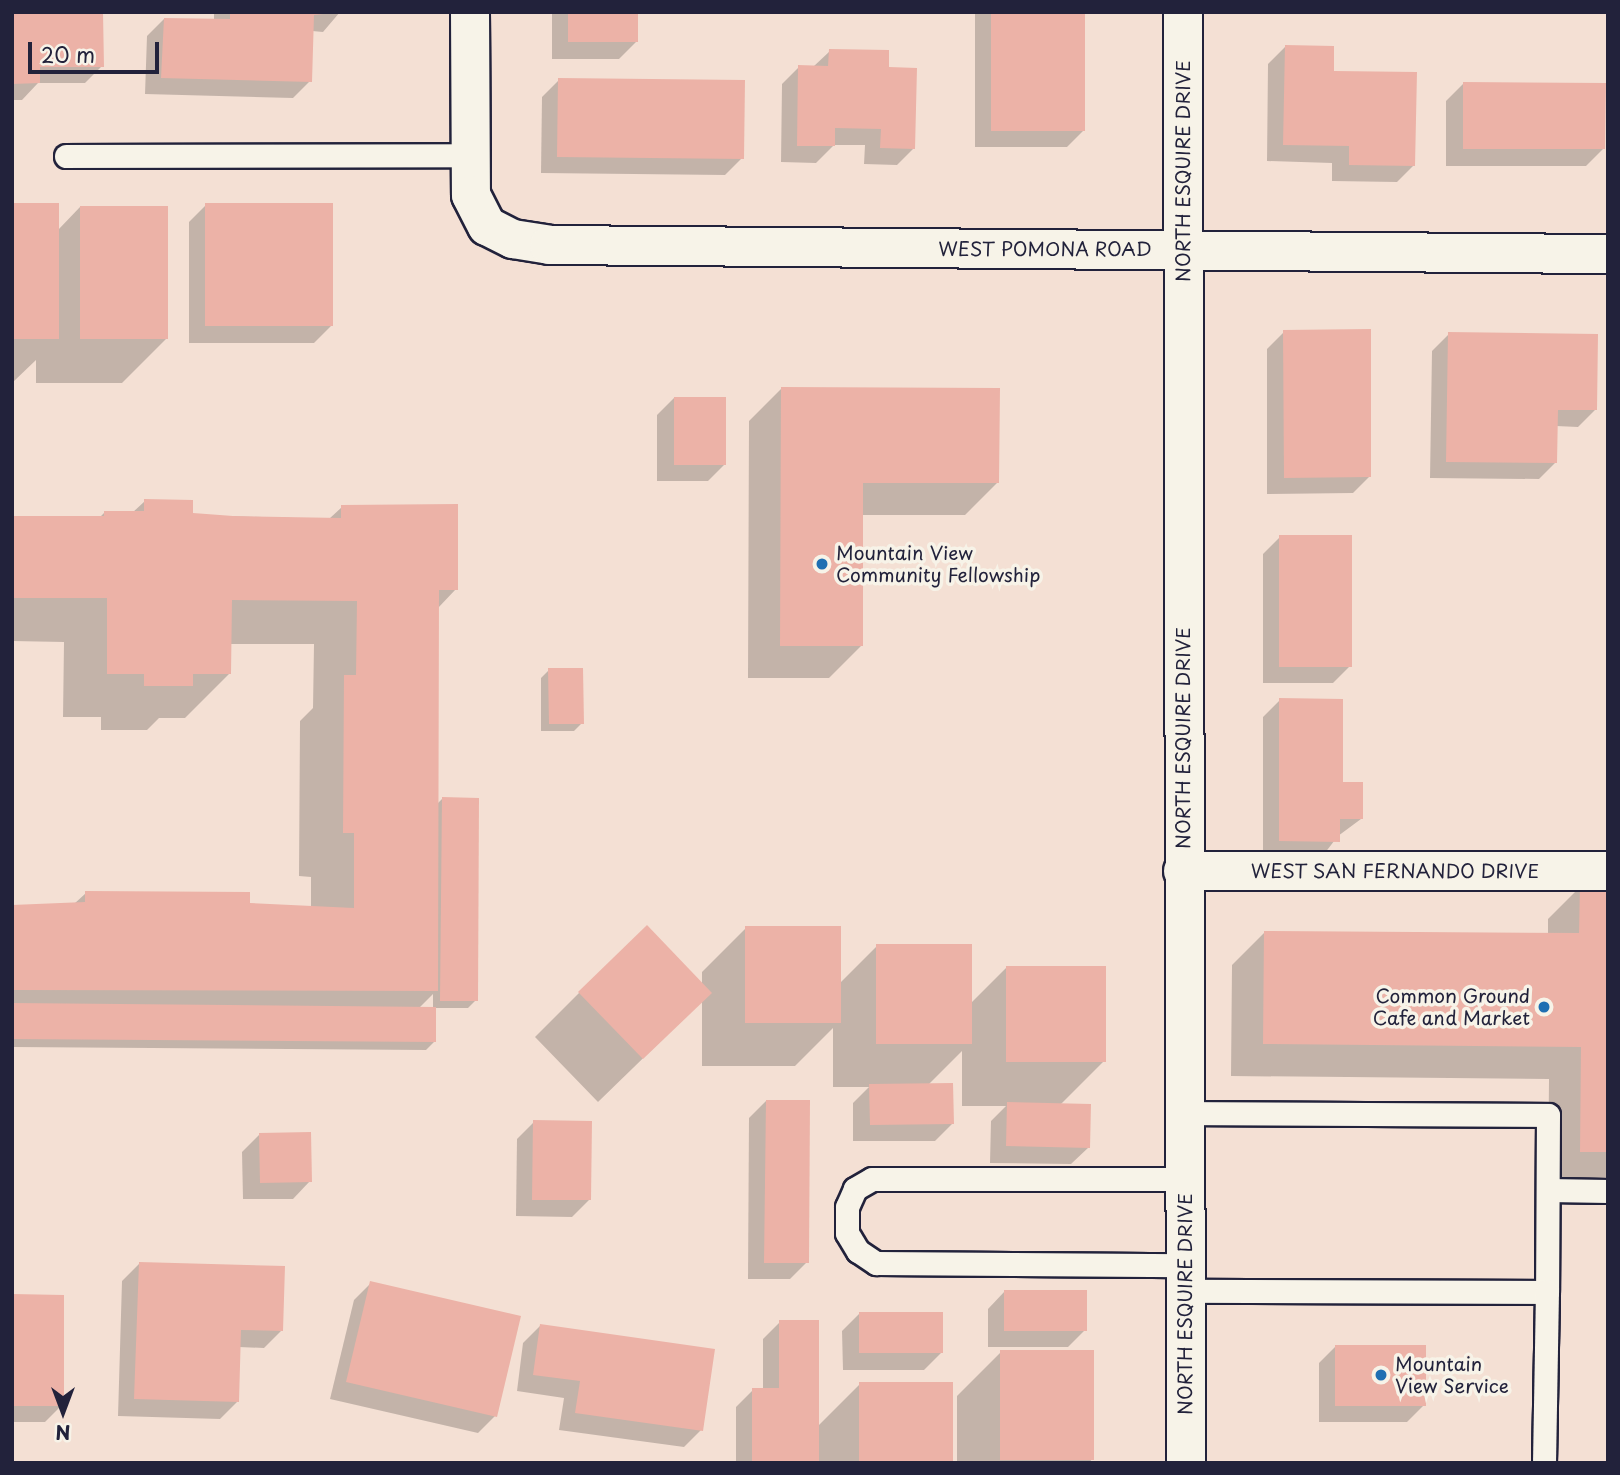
<!DOCTYPE html>
<html>
<head>
<meta charset="utf-8">
<style>
	body { margin:0 }
	#map { position:relative; width:1620px; height:1475px; overflow:hidden; background:#f4e0d4; font-family:"Playpen Sans",sans-serif }
	div>[style] { position:absolute }
	[style*='--x'] { left:calc(var(--x)*1px); top:calc(var(--y)*1px); width:calc(var(--w)*1px); rotate:calc(var(--a)*1deg) }
	.shadow>* { inset:0; background:#0003 }
	.building>* { inset:0; background:#ecb2a7 }
	.roads { filter:drop-shadow(2px 0 #22223b) drop-shadow(-2px 0 #22223b) drop-shadow(0 2px #22223b) drop-shadow(0 -2px #22223b) }
	.service>* { height:23px; margin:-11.5px; padding:0 11.5px; transform-origin:11.5px; border-radius:11.5px; background:#f7f3e8 }
	.minor>* { height:38px; margin:-19px; padding:0 19px; transform-origin:19px; border-radius:19px; background:#f7f3e8 }
	.dots>* { width:19px; height:19px; translate:-50% -50%; box-sizing:border-box; border:4px solid #f7f3e8; border-radius:50% }
	span { translate:-50% -50%; white-space:nowrap; text-align:center; line-height:1.15; -webkit-text-stroke:7px #f7f3e8; paint-order:stroke }
	.street-label { font-size:19px; color:#22223b }
	.poi-label { font-size:19px; color:#22223b }
	.left { translate:0 -50%; text-align:left }
	.right { translate:-100% -50%; text-align:right }
	.frame { position:absolute; inset:0; border:14px solid #22223b; pointer-events:none }
	.north { position:absolute; left:28px; top:1377px; width:70px; height:70px; -webkit-text-stroke:5px #f7f3e8; paint-order:stroke; rotate:180deg; font-size:19px; font-weight:700; line-height:28px; text-align:center; color:#22223b }
	.north::after { content:''; display:block; margin:auto; width:24px; height:32px; background:#22223b; clip-path:polygon(50% 0,100% 100%,50% 72%,0 100%) }
	.scale { position:absolute; left:28px; top:42px; width:131px; height:32px; box-sizing:border-box; border:4px solid #22223b; border-top:0; padding-left:9px; font-size:21px; line-height:24px; white-space:nowrap; color:#22223b; -webkit-text-stroke:5px #f7f3e8; paint-order:stroke }
</style>
</head>
<body>
<div id="map">
	<div class="shadow">
		<i style="clip-path:polygon(12px 12px,102px 66px,85px 83px,38px 83px,22px 100px,12px 100px)"></i>
		<i style="clip-path:polygon(214px 12px,340px 12px,323px 32px,312px 31px,310px 81px,293px 98px,145px 94px,147px 36px,164px 19px,214px 20px)"></i>
		<i style="clip-path:polygon(552px 12px,636px 12px,636px 42px,619px 59px,552px 59px)"></i>
		<i style="clip-path:polygon(975px 12px,1084px 12px,1084px 130px,1067px 147px,975px 147px)"></i>
		<i style="clip-path:polygon(1285px 47px,1332px 73px,1414px 165px,1397px 182px,1332px 181px,1332px 163px,1267px 161px,1268px 64px)"></i>
		<i style="clip-path:polygon(830px 51px,887px 69px,914px 148px,897px 165px,864px 164px,865px 145px,834px 145px,816px 163px,781px 162px,782px 84px,799px 67px,813px 67px)"></i>
		<i style="clip-path:polygon(559px 80px,742px 158px,725px 175px,541px 173px,542px 97px)"></i>
		<i style="clip-path:polygon(1463px 84px,1603px 149px,1586px 166px,1446px 166px,1446px 101px)"></i>
		<i style="clip-path:polygon(12px 205px,58px 230px,80px 207px,166px 339px,122px 383px,36px 383px,36px 360px,12px 383px)"></i>
		<i style="clip-path:polygon(206px 205px,331px 326px,314px 343px,189px 343px,189px 222px)"></i>
		<i style="clip-path:polygon(1284px 332px,1370px 476px,1353px 493px,1267px 494px,1267px 349px)"></i>
		<i style="clip-path:polygon(1449px 334px,1595px 410px,1578px 427px,1556px 426px,1556px 462px,1539px 479px,1430px 478px,1432px 351px)"></i>
		<i style="clip-path:polygon(781px 389px,998px 482px,965px 515px,862px 515px,862px 645px,829px 678px,748px 678px,749px 421px)"></i>
		<i style="clip-path:polygon(674px 398px,725px 464px,708px 481px,657px 481px,657px 415px)"></i>
		<i style="clip-path:polygon(evenodd,145px 501px,191px 515px,329px 519px,342px 507px,456px 589px,438px 608px,437px 804px,442px 799px,476px 1000px,468px 1008px,434px 1008px,434px 1042px,426px 1050px,12px 1047px,12px 906px,74px 904px,86px 893px,311px 908px,311px 877px,299px 876px,300px 721px,313px 708px,314px 644px,230px 644px,229px 674px,185px 718px,159px 718px,147px 730px,101px 730px,101px 717px,63px 717px,64px 642px,12px 641px,12px 518px,99px 518px,104px 513px,132px 513px,145px 501px,433px 994px,433px 1008px,419px 1008px,433px 994px)"></i>
		<i style="clip-path:polygon(1280px 537px,1350px 666px,1333px 683px,1263px 683px,1263px 554px)"></i>
		<i style="clip-path:polygon(549px 670px,582px 723px,574px 731px,541px 731px,541px 678px)"></i>
		<i style="clip-path:polygon(1280px 700px,1361px 819px,1338px 836px,1321px 858px,1263px 858px,1263px 717px)"></i>
		<i style="clip-path:polygon(1580px 887px,1608px 887px,1608px 1185px,1548px 1184px,1549px 1079px,1231px 1076px,1232px 965px,1265px 932px,1548px 935px,1548px 919px)"></i>
		<i style="clip-path:polygon(746px 928px,839px 984px,877px 946px,970px 1004px,1007px 967px,1104px 1061px,1060px 1105px,1089px 1147px,1071px 1164px,990px 1163px,991px 1121px,1006px 1106px,962px 1106px,962px 1051px,928px 1085px,952px 1124px,935px 1141px,853px 1141px,853px 1103px,869px 1087px,833px 1087px,833px 1028px,795px 1066px,702px 1066px,702px 1001px,598px 1102px,535px 1037px,579px 993px,702px 984px,702px 972px)"></i>
		<i style="clip-path:polygon(766px 1101px,807px 1262px,790px 1279px,748px 1279px,749px 1118px)"></i>
		<i style="clip-path:polygon(534px 1122px,589px 1200px,572px 1217px,516px 1216px,517px 1139px)"></i>
		<i style="clip-path:polygon(259px 1135px,310px 1181px,293px 1199px,243px 1199px,242px 1152px)"></i>
		<i style="clip-path:polygon(139px 1264px,281px 1331px,264px 1348px,239px 1347px,237px 1402px,220px 1419px,118px 1416px,122px 1281px)"></i>
		<i style="clip-path:polygon(371px 1283px,495px 1416px,478px 1433px,330px 1399px,354px 1300px)"></i>
		<i style="clip-path:polygon(1005px 1291px,1085px 1330px,1068px 1347px,988px 1347px,988px 1309px)"></i>
		<i style="clip-path:polygon(12px 1296px,62px 1405px,45px 1422px,12px 1422px)"></i>
		<i style="clip-path:polygon(859px 1314px,941px 1353px,924px 1370px,843px 1370px,842px 1331px)"></i>
		<i style="clip-path:polygon(780px 1322px,818px 1426px,860px 1384px,951px 1463px,736px 1463px,736px 1407px,753px 1390px,763px 1390px,763px 1339px)"></i>
		<i style="clip-path:polygon(540px 1326px,701px 1430px,684px 1447px,559px 1430px,564px 1398px,517px 1391px,523px 1343px)"></i>
		<i style="clip-path:polygon(1336px 1346px,1424px 1405px,1407px 1422px,1319px 1422px,1319px 1363px)"></i>
		<i style="clip-path:polygon(1001px 1352px,1092px 1459px,1089px 1463px,957px 1463px,957px 1396px)"></i>
	</div>
	<div class="building">
		<i style="clip-path:polygon(12px 12px,103px 12px,104px 67px,40px 67px,40px 83px,12px 84px)"></i>
		<i style="clip-path:polygon(230px 12px,342px 12px,314px 15px,312px 82px,161px 78px,164px 18px,230px 19px)"></i>
		<i style="clip-path:polygon(568px 12px,638px 12px,638px 42px,568px 42px)"></i>
		<i style="clip-path:polygon(991px 12px,1085px 12px,1085px 131px,991px 131px)"></i>
		<i style="clip-path:polygon(1285px 45px,1334px 46px,1334px 71px,1417px 72px,1415px 166px,1349px 165px,1349px 146px,1283px 145px)"></i>
		<i style="clip-path:polygon(829px 49px,889px 50px,889px 67px,917px 68px,915px 149px,880px 148px,881px 129px,835px 128px,835px 146px,797px 146px,798px 65px,828px 66px)"></i>
		<i style="clip-path:polygon(558px 78px,745px 80px,744px 159px,557px 157px)"></i>
		<i style="clip-path:polygon(1463px 82px,1606px 83px,1605px 149px,1463px 149px)"></i>
		<i style="clip-path:polygon(12px 203px,59px 203px,59px 339px,12px 339px)"></i>
		<i style="clip-path:polygon(205px 203px,333px 203px,333px 326px,205px 326px)"></i>
		<i style="clip-path:polygon(80px 206px,168px 206px,168px 339px,80px 339px)"></i>
		<i style="clip-path:polygon(1371px 329px,1371px 477px,1284px 478px,1283px 330px)"></i>
		<i style="clip-path:polygon(1448px 332px,1598px 334px,1597px 410px,1558px 410px,1557px 463px,1446px 462px)"></i>
		<i style="clip-path:polygon(781px 387px,1000px 388px,999px 483px,863px 483px,863px 646px,780px 646px)"></i>
		<i style="clip-path:polygon(674px 397px,726px 397px,726px 465px,674px 465px)"></i>
		<i style="clip-path:polygon(144px 499px,193px 500px,193px 513px,233px 516px,341px 518px,341px 505px,458px 504px,458px 590px,439px 590px,438px 991px,12px 990px,12px 905px,85px 902px,85px 891px,250px 892px,250px 903px,354px 908px,354px 833px,343px 833px,344px 675px,356px 675px,357px 601px,232px 600px,231px 674px,193px 674px,193px 686px,144px 686px,144px 674px,107px 674px,107px 598px,12px 598px,12px 516px,104px 516px,104px 511px,144px 511px)"></i>
		<i style="clip-path:polygon(1279px 535px,1352px 535px,1352px 667px,1279px 667px)"></i>
		<i style="clip-path:polygon(548px 668px,583px 668px,584px 724px,549px 724px)"></i>
		<i style="clip-path:polygon(1279px 698px,1343px 699px,1343px 782px,1363px 782px,1363px 819px,1340px 819px,1340px 842px,1279px 841px)"></i>
		<i style="clip-path:polygon(442px 797px,479px 798px,478px 1001px,440px 1001px)"></i>
		<i style="clip-path:polygon(1580px 885px,1608px 885px,1608px 1152px,1580px 1152px,1581px 1047px,1263px 1044px,1264px 931px,1579px 933px)"></i>
		<i style="clip-path:polygon(647px 925px,712px 993px,643px 1059px,578px 992px)"></i>
		<i style="clip-path:polygon(745px 926px,841px 926px,841px 1023px,745px 1023px)"></i>
		<i style="clip-path:polygon(876px 944px,972px 944px,972px 1044px,876px 1044px)"></i>
		<i style="clip-path:polygon(1006px 966px,1106px 966px,1106px 1062px,1006px 1062px)"></i>
		<i style="clip-path:polygon(12px 1003px,436px 1007px,436px 1042px,12px 1039px)"></i>
		<i style="clip-path:polygon(953px 1083px,954px 1124px,870px 1125px,869px 1084px)"></i>
		<i style="clip-path:polygon(766px 1100px,810px 1100px,809px 1263px,764px 1263px)"></i>
		<i style="clip-path:polygon(1007px 1102px,1091px 1104px,1090px 1148px,1006px 1146px)"></i>
		<i style="clip-path:polygon(533px 1120px,592px 1121px,591px 1200px,532px 1200px)"></i>
		<i style="clip-path:polygon(311px 1132px,312px 1182px,260px 1183px,259px 1133px)"></i>
		<i style="clip-path:polygon(139px 1262px,285px 1266px,283px 1331px,241px 1330px,239px 1402px,134px 1399px)"></i>
		<i style="clip-path:polygon(370px 1281px,521px 1316px,497px 1417px,346px 1382px)"></i>
		<i style="clip-path:polygon(1004px 1290px,1087px 1290px,1087px 1331px,1004px 1331px)"></i>
		<i style="clip-path:polygon(12px 1294px,64px 1295px,64px 1406px,12px 1406px)"></i>
		<i style="clip-path:polygon(859px 1312px,943px 1312px,943px 1353px,859px 1353px)"></i>
		<i style="clip-path:polygon(779px 1320px,819px 1320px,819px 1463px,752px 1463px,752px 1388px,779px 1388px)"></i>
		<i style="clip-path:polygon(540px 1324px,715px 1349px,703px 1431px,575px 1413px,580px 1381px,533px 1375px)"></i>
		<i style="clip-path:polygon(1335px 1345px,1426px 1345px,1426px 1406px,1335px 1406px)"></i>
		<i style="clip-path:polygon(1000px 1350px,1094px 1350px,1094px 1460px,1000px 1460px)"></i>
		<i style="clip-path:polygon(859px 1382px,953px 1382px,953px 1463px,859px 1463px)"></i>
	</div>
	<div class="roads">
		<div class="service">
			<i style="--x:66;--y:156;--w:405;--a:-0.1"></i>
			<i style="--x:1184;--y:1113;--w:364;--a:0.3"></i>
			<i style="--x:1548;--y:1115;--w:177;--a:90.3"></i>
			<i style="--x:1547;--y:1292;--w:362;--a:-179.8"></i>
			<i style="--x:1184;--y:1179;--w:312;--a:180"></i>
			<i style="--x:872;--y:1179;--w:20;--a:150"></i>
			<i style="--x:855;--y:1189;--w:20;--a:114"></i>
			<i style="--x:847;--y:1207;--w:26;--a:90"></i>
			<i style="--x:847;--y:1233;--w:21;--a:59"></i>
			<i style="--x:858;--y:1251;--w:22;--a:34"></i>
			<i style="--x:876;--y:1263;--w:309;--a:0.4"></i>
			<i style="--x:1548;--y:1190;--w:60;--a:1"></i>
			<i style="--x:1544;--y:1463;--w:171;--a:-89"></i>
		</div>
		<div class="minor">
			<i style="--x:470;--y:12;--w:183;--a:89.7"></i>
			<i style="--x:471;--y:195;--w:35;--a:63"></i>
			<i style="--x:487;--y:226;--w:29;--a:27"></i>
			<i style="--x:513;--y:239;--w:36;--a:9"></i>
			<i style="--x:549;--y:245;--w:1059;--a:0.49"></i>
			<i style="--x:1183;--y:12;--w:1451;--a:89.88"></i>
			<i style="--x:1183;--y:871;--w:425;--a:0"></i>
		</div>
	</div>
	<div class="dots">
		<i style="left:822px;top:564px;background:#1f6fb2"></i>
		<i style="left:1544px;top:1007px;background:#1f6fb2"></i>
		<i style="left:1381px;top:1375px;background:#1f6fb2"></i>
	</div>
	<div class="street-label">
		<span style="left:1183px;top:171px;rotate:-90deg">NORTH ESQUIRE DRIVE</span>
		<span style="left:1045px;top:249px">WEST POMONA ROAD</span>
		<span style="left:1183px;top:738px;rotate:-90deg">NORTH ESQUIRE DRIVE</span>
		<span style="left:1395px;top:871px">WEST SAN FERNANDO DRIVE</span>
		<span style="left:1185px;top:1304px;rotate:-90deg">NORTH ESQUIRE DRIVE</span>
	</div>
	<div class="poi-label">
		<span class="left" style="left:836px;top:564px">Mountain View<br>Community Fellowship</span>
		<span class="right" style="left:1530px;top:1007px">Common Ground<br>Cafe and Market</span>
		<span class="left" style="left:1395px;top:1375px">Mountain<br>View Service</span>
	</div>
	<div class="frame"></div>
	<div class="north">N</div>
	<div class="scale">20 m</div>
</div>
</body>
</html>
